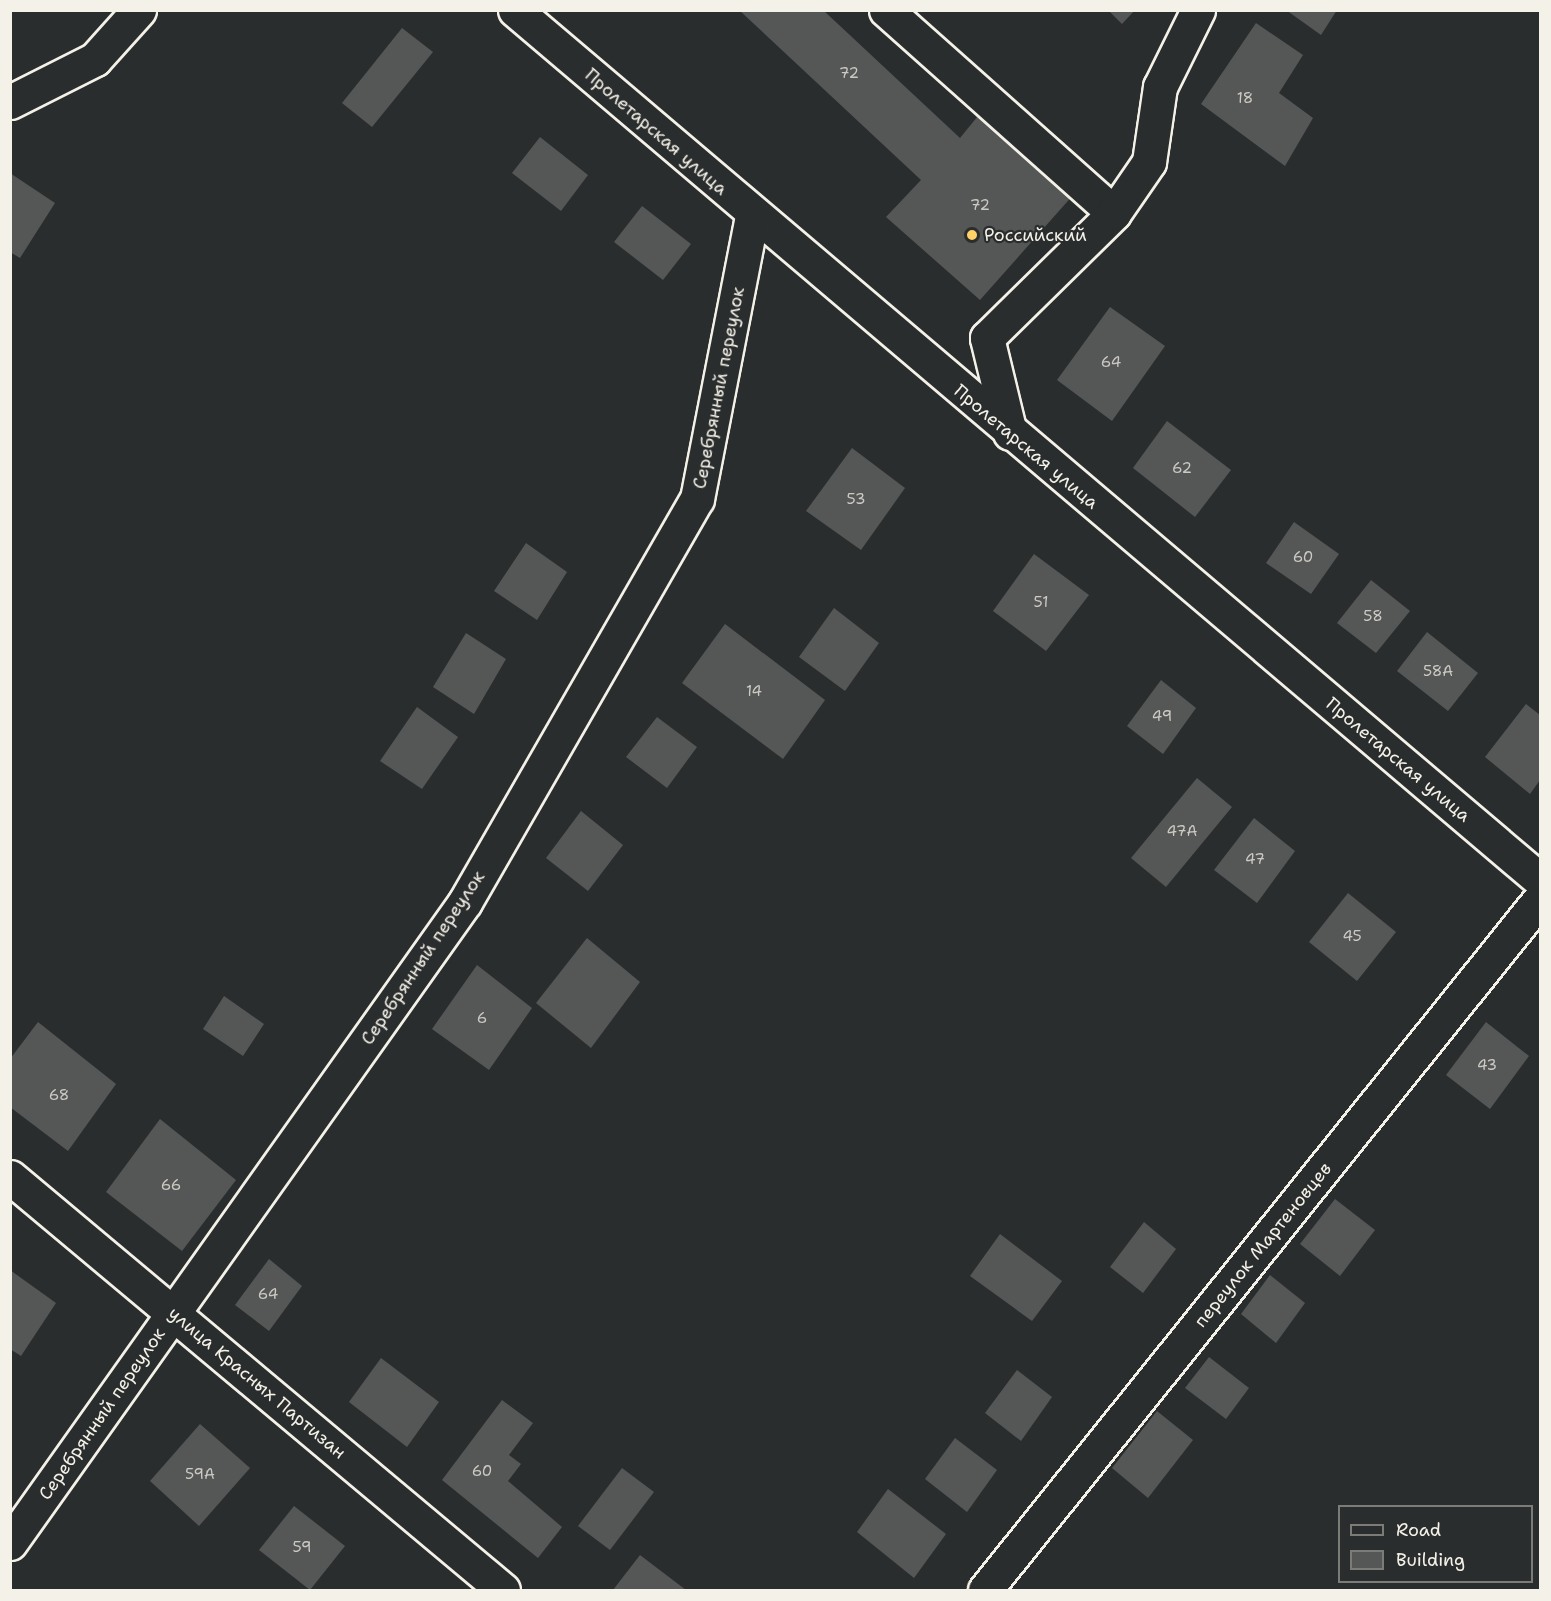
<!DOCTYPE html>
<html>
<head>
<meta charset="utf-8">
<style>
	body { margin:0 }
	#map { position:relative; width:1551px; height:1601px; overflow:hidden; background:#2a2d2e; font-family:"Shantell Sans",sans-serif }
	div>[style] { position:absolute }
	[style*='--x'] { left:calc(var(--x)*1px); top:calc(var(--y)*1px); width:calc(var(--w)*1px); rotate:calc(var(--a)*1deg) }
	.building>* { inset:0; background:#555756 }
	.roads { filter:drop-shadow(2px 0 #f4f1e8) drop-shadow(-2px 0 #f4f1e8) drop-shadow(0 2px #f4f1e8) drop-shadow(0 -2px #f4f1e8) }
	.minor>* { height:33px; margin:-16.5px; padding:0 16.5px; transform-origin:16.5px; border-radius:16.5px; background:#2a2d2e }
	.dots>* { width:16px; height:16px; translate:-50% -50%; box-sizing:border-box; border:3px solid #2a2d2e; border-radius:50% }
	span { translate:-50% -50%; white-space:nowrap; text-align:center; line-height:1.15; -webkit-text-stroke:4.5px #2a2d2e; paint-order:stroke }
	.number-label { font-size:15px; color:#cccac4 }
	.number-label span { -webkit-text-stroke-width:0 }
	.street-label { font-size:18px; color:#f4f1e8 }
	.poi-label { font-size:18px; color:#f4f1e8 }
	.left { translate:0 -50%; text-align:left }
	.frame { position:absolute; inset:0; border:12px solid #f4f1e8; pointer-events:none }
	.legend { position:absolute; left:1338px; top:1505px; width:195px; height:78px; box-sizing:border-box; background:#2a2d2e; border:2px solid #7b7b78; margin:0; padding:8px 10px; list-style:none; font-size:18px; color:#f4f1e8 }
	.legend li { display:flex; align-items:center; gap:12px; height:30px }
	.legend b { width:30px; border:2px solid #7b7b78 }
</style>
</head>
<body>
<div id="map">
	<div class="building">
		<i style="clip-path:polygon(739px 10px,823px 10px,960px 138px,982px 111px,1074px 194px,980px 300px,886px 217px,921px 180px)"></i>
		<i style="clip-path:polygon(1108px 10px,1135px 10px,1122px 24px)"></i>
		<i style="clip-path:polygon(1286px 10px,1337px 10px,1321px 35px)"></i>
		<i style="clip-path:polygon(1256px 23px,1303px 55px,1279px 93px,1313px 118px,1285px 166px,1201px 104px)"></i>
		<i style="clip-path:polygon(402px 28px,433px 52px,372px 127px,342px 103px)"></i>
		<i style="clip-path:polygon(540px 137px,588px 175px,561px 211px,512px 173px)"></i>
		<i style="clip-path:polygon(10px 173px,55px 203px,20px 258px,10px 252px)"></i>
		<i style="clip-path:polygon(642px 206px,691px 244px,663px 280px,614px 242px)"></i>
		<i style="clip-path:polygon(1110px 307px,1165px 346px,1112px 421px,1057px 380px)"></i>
		<i style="clip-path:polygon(1167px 421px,1231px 470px,1195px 517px,1133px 468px)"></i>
		<i style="clip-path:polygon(852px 448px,905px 488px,861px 550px,806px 511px)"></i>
		<i style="clip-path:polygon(1294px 522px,1339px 554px,1311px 594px,1266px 563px)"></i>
		<i style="clip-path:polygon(526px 543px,567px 572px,537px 620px,494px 591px)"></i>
		<i style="clip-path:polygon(1034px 554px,1089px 595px,1046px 651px,993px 611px)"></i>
		<i style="clip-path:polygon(1371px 580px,1410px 611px,1376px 653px,1337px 623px)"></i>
		<i style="clip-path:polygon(834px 608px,879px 643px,845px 691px,799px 657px)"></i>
		<i style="clip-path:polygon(725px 624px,825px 700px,783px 759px,682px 683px)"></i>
		<i style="clip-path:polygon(1427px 632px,1478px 673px,1448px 711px,1397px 671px)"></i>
		<i style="clip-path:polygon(466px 633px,506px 659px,474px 714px,433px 687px)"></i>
		<i style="clip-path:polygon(1161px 680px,1196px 708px,1163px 754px,1127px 726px)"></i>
		<i style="clip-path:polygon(1526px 704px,1540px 715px,1540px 780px,1530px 794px,1485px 757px)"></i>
		<i style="clip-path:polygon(417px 707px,458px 737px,422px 789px,380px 761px)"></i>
		<i style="clip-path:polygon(657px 717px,697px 747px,667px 788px,626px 757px)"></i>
		<i style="clip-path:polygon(1197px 778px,1232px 807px,1166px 887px,1131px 858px)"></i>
		<i style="clip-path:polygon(581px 811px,623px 845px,588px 891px,546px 858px)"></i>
		<i style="clip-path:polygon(1254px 818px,1295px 851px,1257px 903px,1214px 870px)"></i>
		<i style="clip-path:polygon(1348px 893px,1396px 932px,1357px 981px,1309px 942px)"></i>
		<i style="clip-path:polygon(587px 938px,640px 982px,591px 1048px,536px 1003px)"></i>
		<i style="clip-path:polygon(477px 965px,532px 1008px,489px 1070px,432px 1029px)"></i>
		<i style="clip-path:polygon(224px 996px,264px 1024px,243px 1056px,203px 1029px)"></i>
		<i style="clip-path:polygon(38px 1022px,116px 1084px,68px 1151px,10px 1107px,10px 1059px)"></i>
		<i style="clip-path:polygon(1486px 1022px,1529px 1056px,1490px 1109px,1446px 1075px)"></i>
		<i style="clip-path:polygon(160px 1119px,236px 1180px,182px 1251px,106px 1192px)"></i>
		<i style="clip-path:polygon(1335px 1199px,1375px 1230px,1340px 1276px,1300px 1244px)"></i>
		<i style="clip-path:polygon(1144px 1222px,1176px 1249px,1143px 1293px,1110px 1267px)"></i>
		<i style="clip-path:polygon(1000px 1234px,1062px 1281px,1032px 1321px,970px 1276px)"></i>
		<i style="clip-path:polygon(269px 1259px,302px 1286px,269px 1331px,235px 1305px)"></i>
		<i style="clip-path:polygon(10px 1270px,56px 1303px,21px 1356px,10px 1349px)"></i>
		<i style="clip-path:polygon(1270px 1275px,1305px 1303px,1276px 1343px,1241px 1314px)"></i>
		<i style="clip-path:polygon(1209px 1357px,1249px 1388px,1226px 1419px,1185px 1388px)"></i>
		<i style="clip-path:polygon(381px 1358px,439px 1402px,407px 1447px,349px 1402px)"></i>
		<i style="clip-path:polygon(1017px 1370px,1052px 1397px,1021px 1441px,985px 1413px)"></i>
		<i style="clip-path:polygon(502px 1400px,533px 1423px,509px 1455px,521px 1464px,508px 1481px,562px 1527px,538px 1558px,442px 1480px)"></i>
		<i style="clip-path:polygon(1157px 1411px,1193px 1440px,1148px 1498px,1112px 1468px)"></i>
		<i style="clip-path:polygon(200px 1424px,250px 1468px,199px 1526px,150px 1481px)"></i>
		<i style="clip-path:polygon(955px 1438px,997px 1470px,967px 1512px,925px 1479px)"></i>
		<i style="clip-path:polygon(622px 1468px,654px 1492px,610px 1550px,578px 1526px)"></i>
		<i style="clip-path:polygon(888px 1489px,946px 1534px,914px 1578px,857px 1532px)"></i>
		<i style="clip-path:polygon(294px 1506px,345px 1546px,310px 1590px,259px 1550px)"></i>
		<i style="clip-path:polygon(640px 1555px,686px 1590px,613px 1590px)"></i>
	</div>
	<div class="roads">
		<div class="minor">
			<i style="--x:515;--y:10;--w:1344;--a:40.32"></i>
			<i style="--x:886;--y:10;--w:305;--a:41.7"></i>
			<i style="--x:10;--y:102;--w:95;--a:-26.8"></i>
			<i style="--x:95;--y:59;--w:66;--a:-48.1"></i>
			<i style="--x:1010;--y:433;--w:98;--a:-103.6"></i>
			<i style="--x:987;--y:338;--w:178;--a:-44.5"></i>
			<i style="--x:1114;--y:213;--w:62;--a:-55.5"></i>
			<i style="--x:1149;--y:162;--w:76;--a:-81.7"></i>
			<i style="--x:1160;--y:87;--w:86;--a:-63.7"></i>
			<i style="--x:10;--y:1177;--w:643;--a:39.95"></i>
			<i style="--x:10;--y:1543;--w:786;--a:-54.63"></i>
			<i style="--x:465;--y:902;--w:465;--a:-60.1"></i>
			<i style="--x:697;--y:499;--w:289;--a:-79"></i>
			<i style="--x:985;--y:1590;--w:886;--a:-51.23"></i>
		</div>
	</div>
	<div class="dots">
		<i style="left:972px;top:235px;background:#ffd166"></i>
	</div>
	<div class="number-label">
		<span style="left:849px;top:74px">72</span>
		<span style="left:1245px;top:99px">18</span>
		<span style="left:980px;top:206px">72</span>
		<span style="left:1111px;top:363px">64</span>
		<span style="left:1182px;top:469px">62</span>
		<span style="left:856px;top:500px">53</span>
		<span style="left:1303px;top:558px">60</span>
		<span style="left:1041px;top:603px">51</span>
		<span style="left:1373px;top:617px">58</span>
		<span style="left:1438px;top:672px">58А</span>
		<span style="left:754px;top:692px">14</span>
		<span style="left:1162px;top:717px">49</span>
		<span style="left:1182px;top:832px">47А</span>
		<span style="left:1255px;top:860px">47</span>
		<span style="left:1352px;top:937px">45</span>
		<span style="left:482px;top:1019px">6</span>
		<span style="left:1487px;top:1066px">43</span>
		<span style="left:59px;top:1096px">68</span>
		<span style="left:171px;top:1186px">66</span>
		<span style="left:268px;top:1295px">64</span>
		<span style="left:482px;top:1472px">60</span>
		<span style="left:200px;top:1475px">59А</span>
		<span style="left:302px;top:1548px">59</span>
	</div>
	<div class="street-label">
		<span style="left:656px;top:132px;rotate:41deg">Пролетарская улица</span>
		<span style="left:719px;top:388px;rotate:-79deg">Серебрянный переулок</span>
		<span style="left:1026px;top:447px;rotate:40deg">Пролетарская улица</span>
		<span style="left:1398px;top:760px;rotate:40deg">Пролетарская улица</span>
		<span style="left:423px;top:958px;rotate:-56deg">Серебрянный переулок</span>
		<span style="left:1263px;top:1245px;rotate:-51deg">переулок Мартеновцев</span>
		<span style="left:257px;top:1383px;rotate:40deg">улица Красных Партизан</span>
		<span style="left:102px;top:1414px;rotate:-55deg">Серебрянный переулок</span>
	</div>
	<div class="poi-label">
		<span class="left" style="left:984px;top:235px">Российский</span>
	</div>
	<div class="frame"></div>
	<ul class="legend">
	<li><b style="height:8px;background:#2a2d2e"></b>Road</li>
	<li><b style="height:16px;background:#555756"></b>Building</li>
	</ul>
</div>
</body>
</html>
